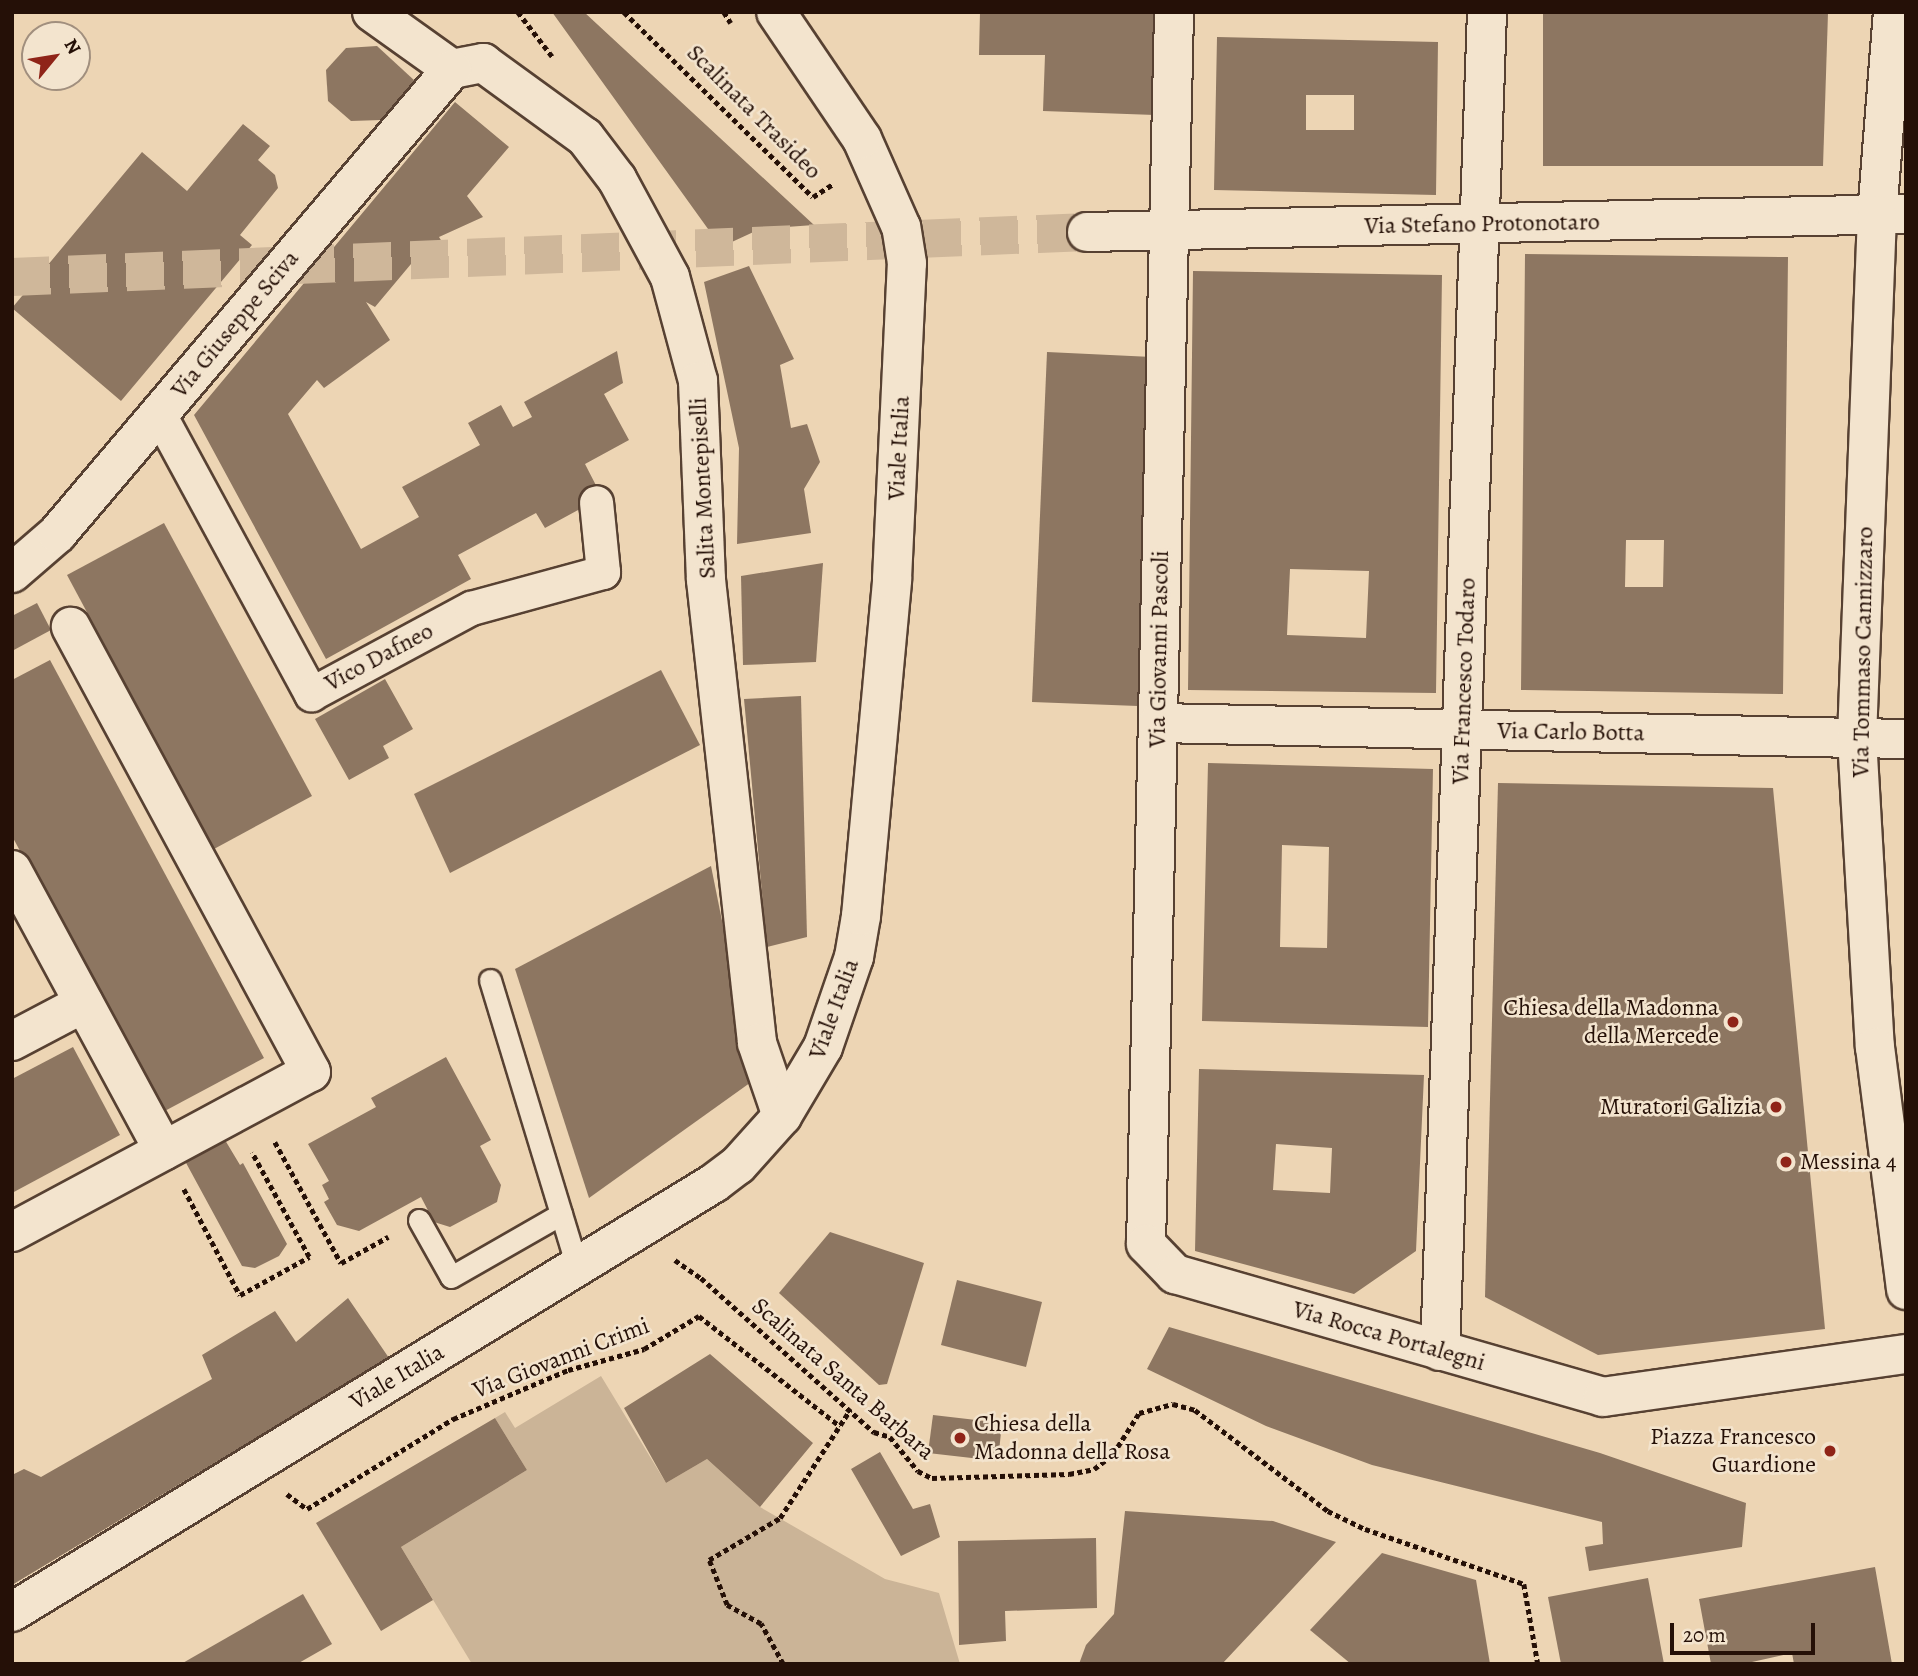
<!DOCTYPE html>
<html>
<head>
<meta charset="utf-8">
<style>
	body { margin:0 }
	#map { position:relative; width:1918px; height:1676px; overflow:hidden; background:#edd5b4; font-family:Alegreya,serif }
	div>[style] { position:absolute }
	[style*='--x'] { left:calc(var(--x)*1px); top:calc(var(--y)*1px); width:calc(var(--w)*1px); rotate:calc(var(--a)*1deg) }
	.green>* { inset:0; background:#cbb497 }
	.building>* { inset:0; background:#8d7661 }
	.minor-tunnel>* { height:38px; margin-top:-19px; transform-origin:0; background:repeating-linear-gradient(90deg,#cfb79a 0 38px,transparent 0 57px) }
	.path>* { height:4.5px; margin-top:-2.25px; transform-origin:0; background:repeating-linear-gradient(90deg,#251007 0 5px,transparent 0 8.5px) }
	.roads { filter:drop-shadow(2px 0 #574132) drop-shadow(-2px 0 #574132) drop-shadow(0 2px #574132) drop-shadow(0 -2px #574132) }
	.service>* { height:21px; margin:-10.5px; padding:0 10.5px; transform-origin:10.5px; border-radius:10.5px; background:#f3e4ce }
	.pedestrian>* { height:33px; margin:-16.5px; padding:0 16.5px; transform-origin:16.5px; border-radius:16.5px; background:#f3e4ce }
	.minor>* { height:38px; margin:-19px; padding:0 19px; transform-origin:19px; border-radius:19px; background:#f3e4ce }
	.tertiary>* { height:38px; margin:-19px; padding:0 19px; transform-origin:19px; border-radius:19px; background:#f3e4ce }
	.secondary>* { height:38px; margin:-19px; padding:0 19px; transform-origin:19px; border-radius:19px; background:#f3e4ce }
	.dots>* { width:19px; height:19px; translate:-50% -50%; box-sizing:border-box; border:4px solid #f3e4ce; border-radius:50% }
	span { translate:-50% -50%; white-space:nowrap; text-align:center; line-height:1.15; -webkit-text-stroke:5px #f3e4ce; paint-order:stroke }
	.street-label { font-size:24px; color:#251007 }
	.poi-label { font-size:24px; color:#251007 }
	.right { translate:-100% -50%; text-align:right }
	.left { translate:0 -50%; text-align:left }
	.frame { position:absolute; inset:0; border:14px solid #251007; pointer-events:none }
	.north { position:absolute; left:21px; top:21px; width:70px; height:70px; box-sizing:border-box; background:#f3e4ce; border:2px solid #a18f7e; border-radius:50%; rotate:60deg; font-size:19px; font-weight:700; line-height:28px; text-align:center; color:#251007 }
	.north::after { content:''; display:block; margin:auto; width:24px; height:32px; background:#8f2418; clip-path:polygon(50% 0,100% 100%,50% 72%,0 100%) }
	.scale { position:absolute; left:1670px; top:1623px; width:145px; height:32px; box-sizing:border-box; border:4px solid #251007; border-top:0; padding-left:9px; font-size:21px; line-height:24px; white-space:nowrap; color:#251007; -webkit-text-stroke:5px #f3e4ce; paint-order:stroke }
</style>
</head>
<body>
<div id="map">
	<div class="green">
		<i style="clip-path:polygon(601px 1376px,666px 1483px,707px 1459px,760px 1507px,885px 1579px,939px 1593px,960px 1664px,472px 1664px,401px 1547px,527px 1470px,495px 1418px,505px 1412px,515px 1428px)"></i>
	</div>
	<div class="building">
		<i style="clip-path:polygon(552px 12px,584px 12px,814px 225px,760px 229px,721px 247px)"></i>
		<i style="clip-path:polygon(980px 12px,1158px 12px,1155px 115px,1043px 111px,1045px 55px,979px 55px)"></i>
		<i style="clip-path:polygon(1828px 13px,1823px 166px,1543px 166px,1543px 14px)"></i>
		<i style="clip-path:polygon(evenodd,1217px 37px,1438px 42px,1436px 195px,1214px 190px,1217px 37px,1306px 95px,1354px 95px,1354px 130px,1306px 130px,1306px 95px)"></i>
		<i style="clip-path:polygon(377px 46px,415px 81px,381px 120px,351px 121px,328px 101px,326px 70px,346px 48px)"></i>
		<i style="clip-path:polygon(455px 102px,509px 147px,467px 196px,483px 217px,439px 237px,446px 248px,411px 264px,375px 307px,366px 302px,390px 340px,324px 388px,317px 380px,288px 414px,361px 549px,419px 517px,402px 487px,480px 445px,468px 423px,501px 405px,513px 427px,532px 417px,524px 402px,617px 351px,623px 383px,604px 394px,629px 440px,585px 464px,602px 497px,545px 528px,536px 513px,458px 555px,471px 579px,326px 659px,194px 415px)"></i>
		<i style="clip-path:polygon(243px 124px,270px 146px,258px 160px,275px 175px,278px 188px,240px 235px,252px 245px,121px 401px,12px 308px,142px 152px,187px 191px)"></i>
		<i style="clip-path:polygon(evenodd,1525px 254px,1788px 257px,1783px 694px,1521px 690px,1525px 254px,1626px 540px,1664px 540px,1663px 587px,1625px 587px,1626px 540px)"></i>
		<i style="clip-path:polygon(749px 266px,794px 359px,780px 365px,791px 428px,807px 424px,820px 462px,804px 489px,811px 533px,737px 544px,739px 448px,704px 282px)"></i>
		<i style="clip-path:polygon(evenodd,1193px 271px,1442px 275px,1436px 693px,1188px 690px,1193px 271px,1290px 569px,1369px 571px,1366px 638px,1287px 635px,1290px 569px)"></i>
		<i style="clip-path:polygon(1047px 352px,1152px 357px,1138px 706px,1032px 702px)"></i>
		<i style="clip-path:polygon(164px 523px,312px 796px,214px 849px,67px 575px)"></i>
		<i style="clip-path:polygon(823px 563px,816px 662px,743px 665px,741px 576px)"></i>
		<i style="clip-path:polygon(37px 603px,51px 630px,12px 651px,12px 616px)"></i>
		<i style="clip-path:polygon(50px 660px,264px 1058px,161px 1113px,12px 836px,12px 680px)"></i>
		<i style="clip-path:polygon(661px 670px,700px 745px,450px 873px,414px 794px)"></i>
		<i style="clip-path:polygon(385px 679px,413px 729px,383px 746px,389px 758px,349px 780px,315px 719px)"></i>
		<i style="clip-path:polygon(801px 696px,807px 937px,767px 947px,744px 699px)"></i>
		<i style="clip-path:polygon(evenodd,1208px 763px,1433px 769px,1428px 1027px,1202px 1021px,1208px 763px,1282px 845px,1329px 847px,1327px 948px,1280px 947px,1282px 845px)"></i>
		<i style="clip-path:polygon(1498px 783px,1773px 788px,1825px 1329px,1598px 1355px,1485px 1297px)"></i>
		<i style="clip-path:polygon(711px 866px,754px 1080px,589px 1198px,515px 969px)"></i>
		<i style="clip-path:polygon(73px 1047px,120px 1135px,12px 1193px,12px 1079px)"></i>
		<i style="clip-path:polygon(446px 1057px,491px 1140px,480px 1146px,501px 1185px,497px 1202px,450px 1227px,434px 1222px,421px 1197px,359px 1231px,337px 1225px,324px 1202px,329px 1199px,322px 1185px,329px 1181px,308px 1144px,376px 1107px,371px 1098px)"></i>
		<i style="clip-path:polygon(evenodd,1199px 1069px,1424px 1075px,1416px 1251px,1354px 1294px,1195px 1251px,1199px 1069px,1276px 1144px,1332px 1148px,1330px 1193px,1273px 1190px,1276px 1144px)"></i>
		<i style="clip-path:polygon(225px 1140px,240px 1165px,243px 1163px,287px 1244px,279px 1256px,255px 1268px,242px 1266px,185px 1161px)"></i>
		<i style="clip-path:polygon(830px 1232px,924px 1263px,887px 1384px,879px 1385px,779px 1293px)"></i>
		<i style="clip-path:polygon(957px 1280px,1042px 1302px,1026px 1367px,941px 1345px)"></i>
		<i style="clip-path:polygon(348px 1298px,389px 1358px,12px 1585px,12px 1475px,24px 1469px,41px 1477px,212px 1379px,202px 1355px,275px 1311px,296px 1342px)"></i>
		<i style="clip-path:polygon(1169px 1327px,1600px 1453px,1746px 1503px,1742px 1547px,1589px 1571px,1585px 1547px,1603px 1544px,1602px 1522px,1372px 1465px,1266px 1426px,1147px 1369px)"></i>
		<i style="clip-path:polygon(710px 1354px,813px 1443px,760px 1507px,707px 1459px,666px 1483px,624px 1408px)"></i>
		<i style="clip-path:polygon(933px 1415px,1002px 1423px,998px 1461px,928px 1453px)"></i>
		<i style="clip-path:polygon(495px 1418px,527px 1470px,401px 1547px,433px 1600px,381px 1631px,316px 1523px)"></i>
		<i style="clip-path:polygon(880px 1452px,913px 1509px,930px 1504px,940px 1537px,901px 1556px,851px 1469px)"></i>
		<i style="clip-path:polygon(1125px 1511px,1273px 1521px,1336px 1542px,1222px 1664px,1079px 1664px,1086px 1645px,1114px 1614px)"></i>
		<i style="clip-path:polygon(1096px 1538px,1097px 1608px,1005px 1611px,1006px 1641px,959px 1645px,958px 1541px)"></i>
		<i style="clip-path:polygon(1382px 1553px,1476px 1580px,1490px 1664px,1351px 1664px,1310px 1630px)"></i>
		<i style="clip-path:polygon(1875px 1567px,1892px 1664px,1794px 1664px,1792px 1653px,1743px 1664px,1711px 1664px,1699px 1599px)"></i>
		<i style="clip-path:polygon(1648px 1578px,1664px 1664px,1561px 1664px,1548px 1597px)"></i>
		<i style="clip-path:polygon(303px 1594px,332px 1644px,297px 1664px,181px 1664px)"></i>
	</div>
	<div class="minor-tunnel">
		<i style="--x:12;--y:277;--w:1076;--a:-2.4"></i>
	</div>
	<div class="path">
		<i style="--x:518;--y:12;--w:56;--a:52.3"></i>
		<i style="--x:624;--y:12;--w:264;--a:44.4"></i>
		<i style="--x:813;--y:197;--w:24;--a:-33"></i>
		<i style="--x:724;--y:12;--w:13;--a:58"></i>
		<i style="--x:275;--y:1142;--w:138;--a:61.4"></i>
		<i style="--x:341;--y:1263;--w:54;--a:-29"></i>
		<i style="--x:184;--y:1189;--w:120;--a:62.2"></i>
		<i style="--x:240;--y:1295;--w:79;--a:-28.8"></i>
		<i style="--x:309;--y:1257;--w:119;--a:-118.7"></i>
		<i style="--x:675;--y:1260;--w:32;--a:35"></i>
		<i style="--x:701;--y:1278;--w:232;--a:41.7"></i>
		<i style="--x:874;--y:1432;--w:17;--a:17"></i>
		<i style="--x:890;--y:1437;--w:44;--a:50.5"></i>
		<i style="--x:918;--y:1471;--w:16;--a:27"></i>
		<i style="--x:932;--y:1478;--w:137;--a:-1.7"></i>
		<i style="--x:1069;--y:1474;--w:25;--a:-11"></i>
		<i style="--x:1094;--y:1469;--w:24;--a:-38"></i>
		<i style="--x:1113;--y:1454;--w:49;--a:-57.6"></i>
		<i style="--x:1139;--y:1413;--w:35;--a:-15"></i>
		<i style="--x:1173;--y:1404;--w:23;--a:15"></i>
		<i style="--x:1195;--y:1410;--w:167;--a:37.2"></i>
		<i style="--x:1328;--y:1511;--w:41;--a:25.9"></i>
		<i style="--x:1365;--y:1529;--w:168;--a:19.1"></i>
		<i style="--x:1524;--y:1584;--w:81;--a:80.1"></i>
		<i style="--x:287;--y:1494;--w:25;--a:37"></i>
		<i style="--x:307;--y:1509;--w:172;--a:-31.7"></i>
		<i style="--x:453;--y:1419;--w:125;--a:-23.1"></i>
		<i style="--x:568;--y:1370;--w:79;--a:-15.4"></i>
		<i style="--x:644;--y:1349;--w:64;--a:-31"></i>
		<i style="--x:699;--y:1316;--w:179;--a:38"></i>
		<i style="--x:783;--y:1664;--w:46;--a:-118.8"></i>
		<i style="--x:761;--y:1624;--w:39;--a:-151"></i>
		<i style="--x:727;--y:1605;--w:48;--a:-111.8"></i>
		<i style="--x:709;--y:1560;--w:82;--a:-30.6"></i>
		<i style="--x:780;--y:1518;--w:129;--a:-57.1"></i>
	</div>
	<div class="roads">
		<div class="service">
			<i style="--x:490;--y:980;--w:300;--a:73.1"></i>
			<i style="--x:419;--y:1220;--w:65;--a:60.7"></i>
			<i style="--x:451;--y:1277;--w:127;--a:-29.8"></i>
		</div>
		<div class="pedestrian">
			<i style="--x:159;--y:414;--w:319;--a:61.5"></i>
			<i style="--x:311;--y:694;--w:182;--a:-28.3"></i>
			<i style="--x:471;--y:608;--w:137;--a:-15.3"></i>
			<i style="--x:603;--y:572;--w:70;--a:-95.7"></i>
		</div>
		<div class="minor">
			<i style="--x:372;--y:12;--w:98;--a:35.5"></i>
			<i style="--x:452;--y:69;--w:32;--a:-11"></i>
			<i style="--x:483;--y:63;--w:126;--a:36"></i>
			<i style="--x:585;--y:137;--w:53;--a:52.7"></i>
			<i style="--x:617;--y:179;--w:111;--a:61.6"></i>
			<i style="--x:670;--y:277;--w:108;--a:74.9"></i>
			<i style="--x:698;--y:381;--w:199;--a:87.7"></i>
			<i style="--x:706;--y:580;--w:466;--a:83.7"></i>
			<i style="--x:757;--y:1043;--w:77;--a:71.1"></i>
			<i style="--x:1174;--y:12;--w:1232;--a:91.3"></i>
			<i style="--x:1146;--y:1244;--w:42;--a:46"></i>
			<i style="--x:1175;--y:1274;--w:445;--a:16"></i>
			<i style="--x:1603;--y:1397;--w:306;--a:-8.1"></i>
			<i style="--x:1087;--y:232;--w:819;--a:-1.26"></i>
			<i style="--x:12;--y:573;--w:60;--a:-40.9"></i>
			<i style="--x:57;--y:534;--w:610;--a:-49.65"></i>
			<i style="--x:1158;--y:723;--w:748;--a:1.23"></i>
			<i style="--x:12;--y:870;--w:319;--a:61.6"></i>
			<i style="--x:12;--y:1041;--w:81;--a:-27.8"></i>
			<i style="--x:12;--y:1232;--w:339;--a:-28.2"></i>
			<i style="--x:311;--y:1072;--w:506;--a:-118.34"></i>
			<i style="--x:1440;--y:1351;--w:1340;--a:-87.99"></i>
		</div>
		<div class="tertiary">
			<i style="--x:1893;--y:12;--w:204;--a:94.5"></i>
			<i style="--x:1877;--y:215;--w:523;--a:92.19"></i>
			<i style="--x:1857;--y:738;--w:310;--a:86.7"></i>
			<i style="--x:1875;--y:1047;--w:245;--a:82.7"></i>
		</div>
		<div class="secondary">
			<i style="--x:12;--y:1612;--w:823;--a:-31.43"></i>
			<i style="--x:714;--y:1183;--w:30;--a:-37"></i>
			<i style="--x:738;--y:1165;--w:66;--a:-48.1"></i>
			<i style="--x:782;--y:1116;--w:80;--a:-59.3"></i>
			<i style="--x:823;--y:1047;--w:95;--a:-71"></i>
			<i style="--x:854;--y:957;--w:42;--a:-80.3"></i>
			<i style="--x:861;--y:916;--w:338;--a:-84.7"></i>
			<i style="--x:892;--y:579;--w:316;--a:-87.3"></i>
			<i style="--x:907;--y:263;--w:36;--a:-99"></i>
			<i style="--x:901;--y:227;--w:96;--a:-113.9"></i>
			<i style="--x:862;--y:139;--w:153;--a:-124.1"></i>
		</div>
	</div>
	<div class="dots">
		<i style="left:1733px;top:1022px;background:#8f2418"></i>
		<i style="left:1776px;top:1107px;background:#8f2418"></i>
		<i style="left:1786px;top:1162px;background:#8f2418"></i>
		<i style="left:960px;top:1438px;background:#8f2418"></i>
		<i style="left:1830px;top:1451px;background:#8f2418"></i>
	</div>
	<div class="street-label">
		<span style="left:754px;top:112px;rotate:45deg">Scalinata Trasideo</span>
		<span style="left:1482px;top:224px;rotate:-1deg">Via Stefano Protonotaro</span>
		<span style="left:235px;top:324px;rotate:-50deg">Via Giuseppe Sciva</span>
		<span style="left:899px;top:448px;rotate:-87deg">Viale Italia</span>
		<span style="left:703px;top:488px;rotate:-93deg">Salita Montepiselli</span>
		<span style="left:1159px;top:649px;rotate:-89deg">Via Giovanni Pascoli</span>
		<span style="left:1863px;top:652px;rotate:-89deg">Via Tommaso Cannizzaro</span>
		<span style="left:379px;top:657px;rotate:-28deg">Vico Dafneo</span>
		<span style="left:1464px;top:681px;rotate:-88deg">Via Francesco Todaro</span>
		<span style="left:1571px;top:732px;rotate:1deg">Via Carlo Botta</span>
		<span style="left:834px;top:1009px;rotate:-70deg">Viale Italia</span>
		<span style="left:1389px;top:1336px;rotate:16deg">Via Rocca Portalegni</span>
		<span style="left:561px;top:1358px;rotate:-21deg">Via Giovanni Crimi</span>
		<span style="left:397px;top:1377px;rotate:-31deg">Viale Italia</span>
		<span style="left:843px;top:1379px;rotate:41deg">Scalinata Santa Barbara</span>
	</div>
	<div class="poi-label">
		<span class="right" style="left:1719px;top:1022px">Chiesa della Madonna<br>della Mercede</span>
		<span class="right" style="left:1762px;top:1107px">Muratori Galizia</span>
		<span class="left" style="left:1800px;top:1162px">Messina 4</span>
		<span class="left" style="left:974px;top:1438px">Chiesa della<br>Madonna della Rosa</span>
		<span class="right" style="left:1816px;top:1451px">Piazza Francesco<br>Guardione</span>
	</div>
	<div class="frame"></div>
	<div class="north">N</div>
	<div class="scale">20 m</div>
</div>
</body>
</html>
